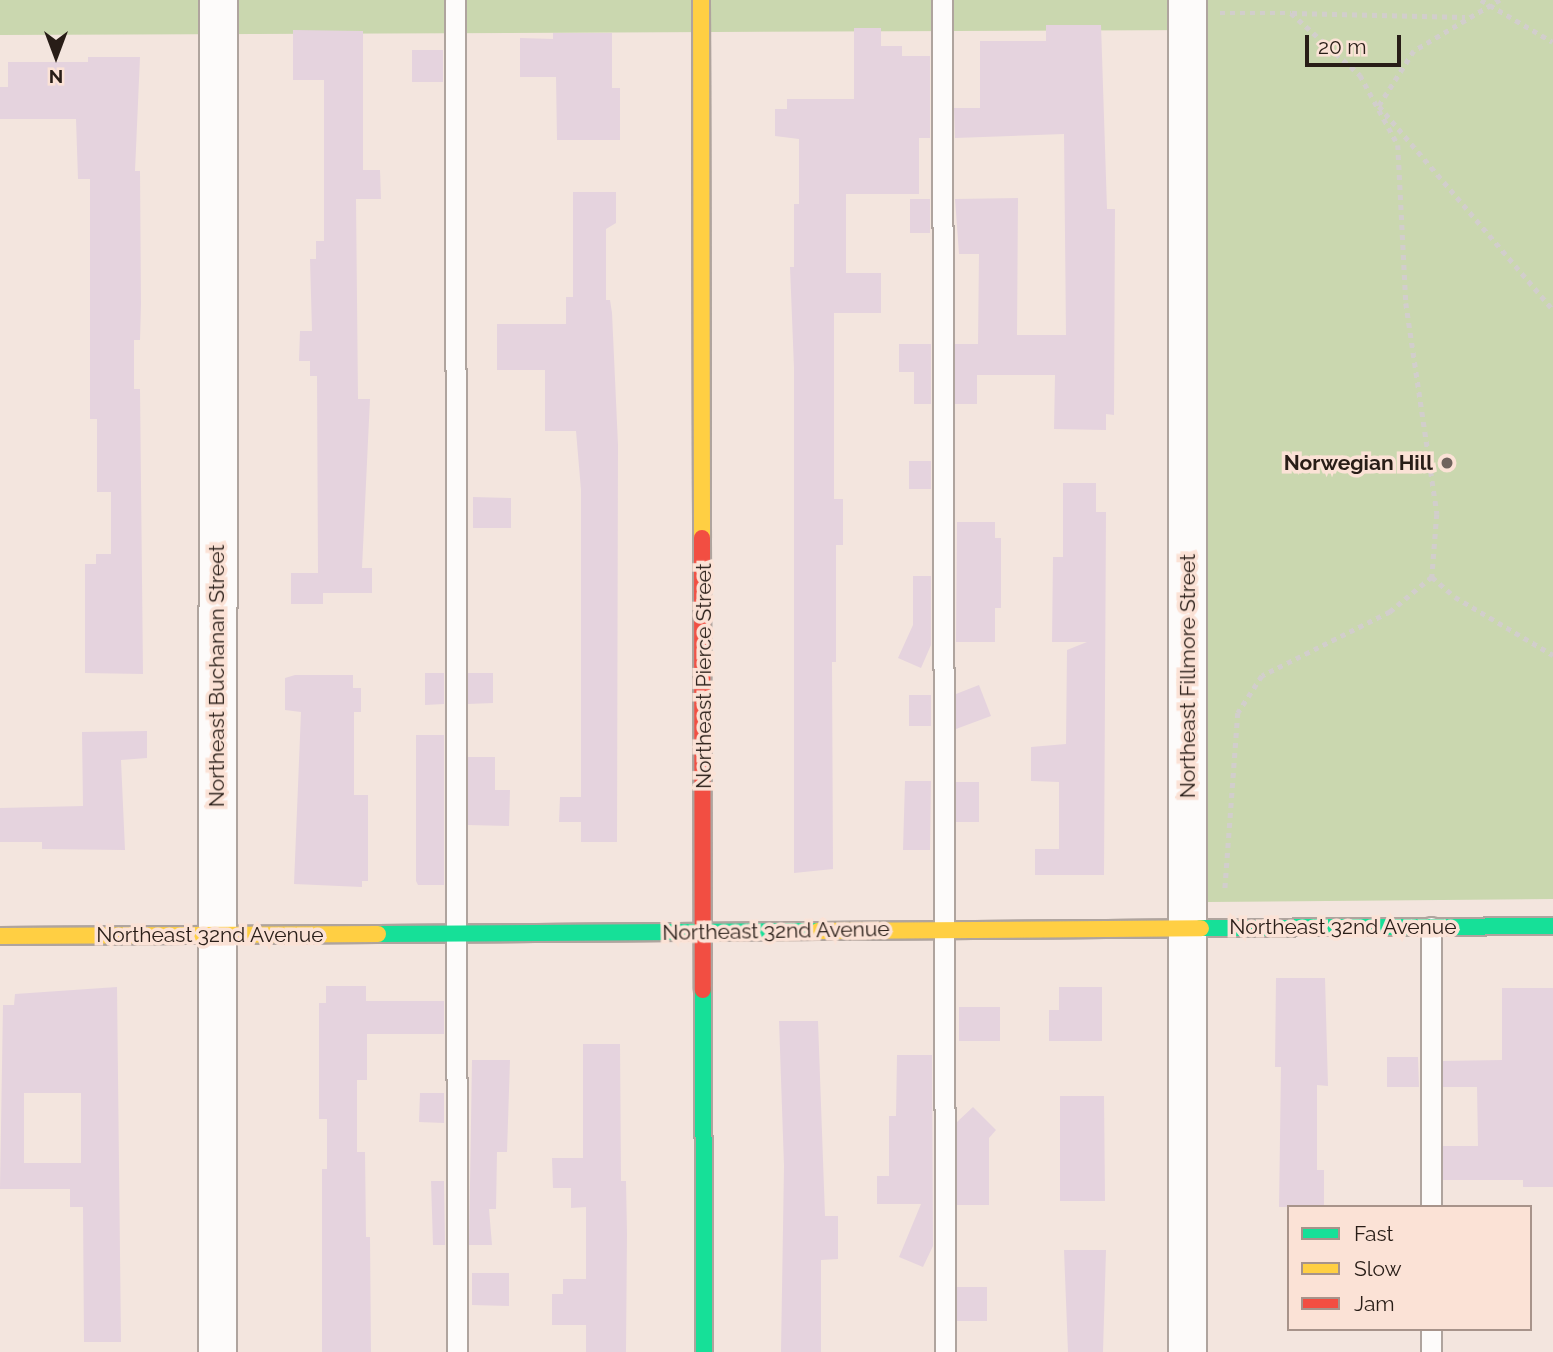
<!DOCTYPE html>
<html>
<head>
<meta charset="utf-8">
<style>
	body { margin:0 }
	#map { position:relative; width:1553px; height:1352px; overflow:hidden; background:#f3e5de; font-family:Raleway,sans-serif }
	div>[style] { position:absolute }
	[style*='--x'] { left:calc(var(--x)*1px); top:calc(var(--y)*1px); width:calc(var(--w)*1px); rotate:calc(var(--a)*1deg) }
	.green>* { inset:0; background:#cad7af }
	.building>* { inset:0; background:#e5d3de }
	.path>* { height:4.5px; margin-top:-2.25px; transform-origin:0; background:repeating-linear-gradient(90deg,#d2cecc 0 5px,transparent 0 10px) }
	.roads { filter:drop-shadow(2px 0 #afa49e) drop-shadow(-2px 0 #afa49e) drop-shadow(0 2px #afa49e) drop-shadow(0 -2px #afa49e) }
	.lane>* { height:19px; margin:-9.5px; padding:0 9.5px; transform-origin:9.5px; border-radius:9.5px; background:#fdfbfa }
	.street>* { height:37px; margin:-18.5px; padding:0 18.5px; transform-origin:18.5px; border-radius:18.5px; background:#fdfbfa }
	.fast>* { height:16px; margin:-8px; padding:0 8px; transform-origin:8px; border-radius:8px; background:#16e098 }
	.slow>* { height:16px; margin:-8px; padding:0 8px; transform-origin:8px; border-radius:8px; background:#ffcf43 }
	.jam>* { height:16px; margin:-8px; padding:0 8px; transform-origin:8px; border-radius:8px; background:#f24e42 }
	.dots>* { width:19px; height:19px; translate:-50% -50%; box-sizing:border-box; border:4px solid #fbe2d6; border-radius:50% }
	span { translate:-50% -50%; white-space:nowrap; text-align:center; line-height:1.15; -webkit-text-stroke:7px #fbe2d6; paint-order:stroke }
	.poi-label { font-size:21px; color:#281d17; font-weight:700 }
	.right { translate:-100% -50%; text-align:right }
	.street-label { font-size:21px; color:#281d17 }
	.legend { position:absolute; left:1287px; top:1205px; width:245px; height:126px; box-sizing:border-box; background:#fbe2d6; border:2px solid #a7938a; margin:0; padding:9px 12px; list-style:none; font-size:21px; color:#281d17 }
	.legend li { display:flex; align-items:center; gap:14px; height:35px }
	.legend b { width:35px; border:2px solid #a7938a }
	.north { position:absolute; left:21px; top:21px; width:70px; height:70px; -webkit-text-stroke:5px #fbe2d6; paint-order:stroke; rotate:180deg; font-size:19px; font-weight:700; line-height:28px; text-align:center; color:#281d17 }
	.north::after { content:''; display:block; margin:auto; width:24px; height:32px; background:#281d17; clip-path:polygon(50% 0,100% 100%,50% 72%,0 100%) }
	.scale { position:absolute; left:1305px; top:35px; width:96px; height:32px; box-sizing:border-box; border:4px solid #281d17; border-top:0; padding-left:9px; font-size:21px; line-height:24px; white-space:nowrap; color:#281d17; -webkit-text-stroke:5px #fbe2d6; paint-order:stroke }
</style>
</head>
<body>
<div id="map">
	<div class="green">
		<i style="clip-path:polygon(0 0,1553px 0,1553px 899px,1208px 902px,1204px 30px,0 35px)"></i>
	</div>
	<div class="building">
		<i style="clip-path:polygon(1046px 25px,1101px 25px,1107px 209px,1115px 209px,1114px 415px,1106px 414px,1106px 430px,1054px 429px,1055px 375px,977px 375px,977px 404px,955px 404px,955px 344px,978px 344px,979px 254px,959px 254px,955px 199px,1018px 198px,1017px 335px,1066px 335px,1064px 134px,955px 138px,954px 108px,980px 108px,980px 41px,1046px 41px)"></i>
		<i style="clip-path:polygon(854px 28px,881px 28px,881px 46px,902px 46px,902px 56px,930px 56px,930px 138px,919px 138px,919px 194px,846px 194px,846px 273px,881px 273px,881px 313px,834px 313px,834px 499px,843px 499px,843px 545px,836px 545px,836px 662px,832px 662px,833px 869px,794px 873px,794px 368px,790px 267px,794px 267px,794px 204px,799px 204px,799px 139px,775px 136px,775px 109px,787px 109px,787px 99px,854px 99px)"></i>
		<i style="clip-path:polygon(293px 30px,363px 31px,363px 170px,380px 170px,381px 199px,356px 199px,358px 399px,370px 399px,362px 568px,372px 568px,372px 593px,323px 593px,323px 604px,291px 604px,291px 573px,318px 573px,317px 376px,310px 376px,310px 361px,299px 361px,300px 331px,312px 331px,310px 259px,316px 259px,316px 241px,324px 241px,324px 80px,293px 80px)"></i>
		<i style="clip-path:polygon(553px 33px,612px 33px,612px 88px,620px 88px,620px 140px,557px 140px,556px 77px,520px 77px,520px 38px,553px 39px)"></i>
		<i style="clip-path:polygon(412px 50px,443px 50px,443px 82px,412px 82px)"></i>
		<i style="clip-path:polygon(88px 57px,140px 57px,135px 171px,140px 171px,141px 304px,140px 340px,134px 340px,134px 389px,140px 389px,143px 674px,85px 673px,85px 564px,96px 564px,96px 554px,111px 554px,111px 492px,97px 492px,97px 419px,90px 419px,90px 179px,78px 179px,76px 119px,0 119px,0 87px,8px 87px,8px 62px,88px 62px)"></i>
		<i style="clip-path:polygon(573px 192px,616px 192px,616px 223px,606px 229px,606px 300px,610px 300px,612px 313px,618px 445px,617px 842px,581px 842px,581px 822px,559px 822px,560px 797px,581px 797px,581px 490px,576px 431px,545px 431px,545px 370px,497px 370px,497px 324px,566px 324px,566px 297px,573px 297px)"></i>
		<i style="clip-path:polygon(910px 199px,930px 199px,930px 233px,910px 233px)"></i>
		<i style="clip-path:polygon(899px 344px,931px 344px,931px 404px,914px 404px,914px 372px,899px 372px)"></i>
		<i style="clip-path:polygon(909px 461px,931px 461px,931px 489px,909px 489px)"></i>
		<i style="clip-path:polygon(1063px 483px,1096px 483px,1096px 512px,1106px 512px,1104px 875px,1035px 875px,1035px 849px,1059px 849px,1059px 782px,1031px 781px,1031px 747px,1066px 744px,1067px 650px,1087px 642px,1052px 642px,1053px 557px,1063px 557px)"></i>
		<i style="clip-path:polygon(473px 497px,511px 498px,511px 528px,473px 528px)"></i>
		<i style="clip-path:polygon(957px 522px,995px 522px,995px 538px,1001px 538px,1001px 608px,995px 608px,995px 642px,956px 642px)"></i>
		<i style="clip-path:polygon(913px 576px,931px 576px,931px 645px,921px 668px,898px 658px,913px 625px)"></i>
		<i style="clip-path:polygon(425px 673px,444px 673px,444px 704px,425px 705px)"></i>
		<i style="clip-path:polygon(468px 673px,493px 673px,493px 703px,468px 704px)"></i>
		<i style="clip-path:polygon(295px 675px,353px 675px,353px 688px,361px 688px,361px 712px,354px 712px,354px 795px,368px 795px,368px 881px,362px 881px,362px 887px,294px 884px,301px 712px,285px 710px,285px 678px)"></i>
		<i style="clip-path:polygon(979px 685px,991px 716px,956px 729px,956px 694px)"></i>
		<i style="clip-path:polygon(909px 695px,931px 695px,931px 726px,909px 726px)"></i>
		<i style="clip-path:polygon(147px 731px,147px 758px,121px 760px,125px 850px,42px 849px,42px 842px,0 842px,0 808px,83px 806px,82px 732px)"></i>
		<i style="clip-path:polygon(416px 735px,444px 735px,444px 885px,418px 885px,416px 881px)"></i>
		<i style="clip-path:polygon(468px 757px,495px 757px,495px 790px,510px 790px,509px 826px,468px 825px)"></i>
		<i style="clip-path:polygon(905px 781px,931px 781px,930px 850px,903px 850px)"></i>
		<i style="clip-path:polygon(956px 782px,979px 782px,979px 822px,956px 822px)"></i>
		<i style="clip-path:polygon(1276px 978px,1325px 978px,1328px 1086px,1317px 1085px,1317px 1170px,1324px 1170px,1324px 1207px,1279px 1207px,1281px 1067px,1275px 1067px)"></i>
		<i style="clip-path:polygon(326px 986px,366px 986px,366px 1001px,444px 1001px,444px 1034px,367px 1034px,367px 1080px,357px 1080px,357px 1152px,365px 1152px,366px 1237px,370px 1237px,371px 1352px,322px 1352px,322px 1169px,327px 1169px,327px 1119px,319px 1119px,319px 1003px,326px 1003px)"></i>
		<i style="clip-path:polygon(evenodd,117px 987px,121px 1342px,84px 1342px,83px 1207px,70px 1207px,70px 1189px,0 1189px,3px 1005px,14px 1005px,15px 994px,117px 987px,24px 1093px,81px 1093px,81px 1163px,24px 1163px,24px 1093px)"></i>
		<i style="clip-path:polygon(1059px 987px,1102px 987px,1102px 1041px,1049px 1041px,1049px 1010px,1059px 1010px)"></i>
		<i style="clip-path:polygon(1502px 988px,1553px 988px,1553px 1187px,1523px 1187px,1523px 1180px,1443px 1180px,1443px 1146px,1478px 1146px,1477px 1087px,1443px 1087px,1443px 1061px,1502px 1060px)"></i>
		<i style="clip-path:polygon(959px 1007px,1000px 1007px,1000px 1041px,959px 1041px)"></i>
		<i style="clip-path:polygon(779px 1021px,818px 1021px,825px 1216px,838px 1216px,838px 1259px,821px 1260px,821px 1352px,781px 1352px,784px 1166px)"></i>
		<i style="clip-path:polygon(583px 1044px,620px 1044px,621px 1181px,626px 1181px,627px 1234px,626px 1352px,586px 1352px,586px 1325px,552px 1325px,552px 1294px,563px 1294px,563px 1279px,586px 1279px,586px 1207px,571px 1208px,571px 1188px,553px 1188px,552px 1158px,583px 1158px)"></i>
		<i style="clip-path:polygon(897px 1055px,932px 1055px,933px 1246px,923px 1267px,899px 1257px,921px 1204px,877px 1204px,877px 1176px,889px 1176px,889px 1116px,896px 1116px)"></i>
		<i style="clip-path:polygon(1387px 1057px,1418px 1057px,1419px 1087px,1387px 1087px)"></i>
		<i style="clip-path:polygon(472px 1060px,510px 1060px,507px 1152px,497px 1152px,496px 1209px,489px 1209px,492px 1245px,469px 1245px)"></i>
		<i style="clip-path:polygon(420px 1093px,444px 1093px,444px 1123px,419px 1122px)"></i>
		<i style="clip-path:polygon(1060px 1096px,1104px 1096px,1105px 1201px,1060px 1201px)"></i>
		<i style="clip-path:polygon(973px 1107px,996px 1130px,989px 1138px,989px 1205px,957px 1205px,957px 1122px)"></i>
		<i style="clip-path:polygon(431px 1181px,444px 1181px,445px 1245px,433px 1245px)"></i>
		<i style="clip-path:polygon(1064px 1250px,1106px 1250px,1103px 1352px,1068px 1352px)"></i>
		<i style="clip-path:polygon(472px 1273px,509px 1273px,509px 1306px,472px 1305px)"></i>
		<i style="clip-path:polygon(957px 1287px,987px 1287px,987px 1321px,957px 1321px)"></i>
	</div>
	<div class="path">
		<i style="--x:1481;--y:0;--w:83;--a:30.3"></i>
		<i style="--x:1500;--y:0;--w:100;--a:149.3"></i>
		<i style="--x:1414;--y:51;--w:65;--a:122.5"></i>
		<i style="--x:1379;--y:106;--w:268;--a:49.5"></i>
		<i style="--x:1220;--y:13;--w:71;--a:0"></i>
		<i style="--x:1291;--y:13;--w:93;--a:41.9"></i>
		<i style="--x:1360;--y:75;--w:80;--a:61.5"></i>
		<i style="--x:1398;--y:145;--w:158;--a:87.1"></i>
		<i style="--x:1406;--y:303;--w:213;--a:81.6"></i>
		<i style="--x:1437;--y:514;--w:63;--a:94.5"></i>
		<i style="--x:1432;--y:577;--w:55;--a:140.2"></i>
		<i style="--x:1390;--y:612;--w:143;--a:153.4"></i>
		<i style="--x:1262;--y:676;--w:44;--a:123"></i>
		<i style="--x:1238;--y:713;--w:179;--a:94.2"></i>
		<i style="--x:1292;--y:13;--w:173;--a:1.3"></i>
		<i style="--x:1432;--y:577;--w:30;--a:41"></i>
		<i style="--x:1455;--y:597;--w:114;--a:30.6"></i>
	</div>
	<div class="roads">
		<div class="lane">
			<i style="--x:455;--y:0;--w:1352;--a:89.92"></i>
			<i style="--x:942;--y:0;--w:1352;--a:89.87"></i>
			<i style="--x:1431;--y:927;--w:280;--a:90"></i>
			<i style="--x:1431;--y:1352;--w:23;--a:-90"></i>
		</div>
		<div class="street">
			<i style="--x:217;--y:1352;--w:1352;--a:-89.96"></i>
			<i style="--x:1187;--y:1352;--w:1352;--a:-90"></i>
		</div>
		<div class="fast">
			<i style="--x:1201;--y:928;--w:352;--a:-0.3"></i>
			<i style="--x:378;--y:934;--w:440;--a:-0.4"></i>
			<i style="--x:703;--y:990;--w:362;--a:89.8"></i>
		</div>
		<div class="slow">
			<i style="--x:701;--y:0;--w:538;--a:89.89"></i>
			<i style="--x:818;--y:931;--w:383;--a:-0.4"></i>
			<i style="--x:0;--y:936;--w:378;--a:-0.3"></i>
		</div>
		<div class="jam">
			<i style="--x:702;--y:538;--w:452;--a:89.9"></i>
		</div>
	</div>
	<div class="dots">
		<i style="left:1447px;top:463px;background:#6f635d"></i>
	</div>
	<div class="poi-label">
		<span class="right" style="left:1433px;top:463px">Norwegian Hill</span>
	</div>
	<div class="street-label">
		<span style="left:217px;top:676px;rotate:-90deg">Northeast Buchanan Street</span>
		<span style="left:704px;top:676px;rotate:-90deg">Northeast Pierce Street</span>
		<span style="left:1188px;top:676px;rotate:-90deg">Northeast Fillmore Street</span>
		<span style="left:1343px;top:927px">Northeast 32nd Avenue</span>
		<span style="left:776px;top:931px;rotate:-1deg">Northeast 32nd Avenue</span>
		<span style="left:210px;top:935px">Northeast 32nd Avenue</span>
	</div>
	<ul class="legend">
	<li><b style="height:9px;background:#16e098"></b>Fast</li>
	<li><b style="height:9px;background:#ffcf43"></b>Slow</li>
	<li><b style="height:9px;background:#f24e42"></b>Jam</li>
	</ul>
	<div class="north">N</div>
	<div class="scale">20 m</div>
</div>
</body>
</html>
